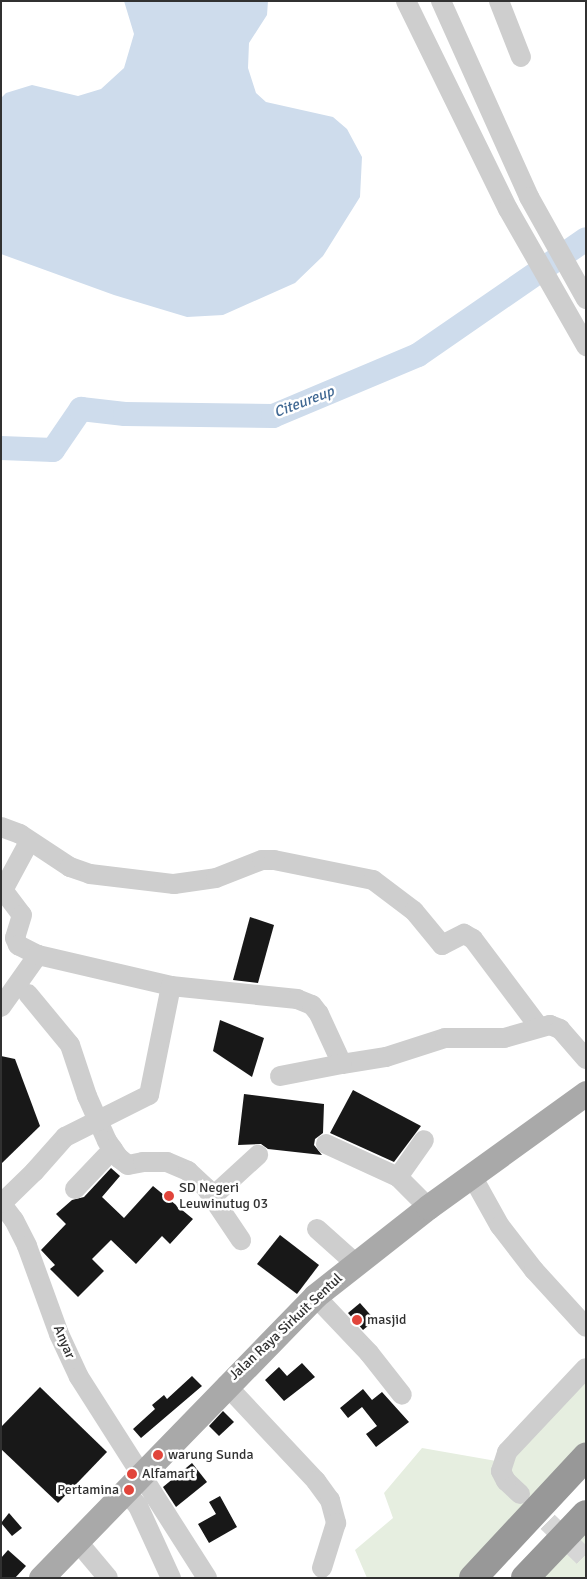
<!DOCTYPE html>
<html>
<head>
<meta charset="utf-8">
<style>
	body { margin:0 }
	#map { position:relative; width:587px; height:1579px; overflow:hidden; background:#fff; font-family:Signika,sans-serif }
	div>[style] { position:absolute }
	[style*='--x'] { left:calc(var(--x)*1px); top:calc(var(--y)*1px); width:calc(var(--w)*1px); rotate:calc(var(--a)*1deg) }
	.green>* { inset:0; background:#e6eee0 }
	.water>* { inset:0; background:#cedcec }
	.river>* { height:24px; margin:-12px; padding:0 12px; transform-origin:12px; border-radius:12px; background:#cedcec }
	.building>* { inset:0; background:#181818 }
	.minor-tunnel>* { height:20px; margin-top:-10px; transform-origin:0; background:repeating-linear-gradient(90deg,#d6d6d6 0 20px,transparent 0 30px) }
	.minor>* { height:20px; margin:-10px; padding:0 10px; transform-origin:10px; border-radius:10px; background:#cecece }
	.major>* { height:25px; margin:-12.5px; padding:0 12.5px; transform-origin:12.5px; border-radius:12.5px; background:#a9a9a9 }
	.highway>* { height:28px; margin:-14px; padding:0 14px; transform-origin:14px; border-radius:14px; background:#989898 }
	.dots>* { width:14px; height:14px; translate:-50% -50%; box-sizing:border-box; border:2px solid #fff; border-radius:50% }
	span { translate:-50% -50%; white-space:nowrap; text-align:center; line-height:1.15; -webkit-text-stroke:5px #fff; paint-order:stroke }
	.poi-label { font-size:14px; color:#313131 }
	.left { translate:0 -50%; text-align:left }
	.right { translate:-100% -50%; text-align:right }
	.street-label { font-size:14px; color:#313131 }
	.water-label { font-size:15px; color:#406893; font-style:italic }
	.frame { position:absolute; inset:0; border:2px solid #313131; pointer-events:none }
</style>
</head>
<body>
<div id="map">
	<div class="green">
		<i style="clip-path:polygon(586px 1368px,586px 1457px,473px 1578px,367px 1578px,355px 1550px,393px 1518px,384px 1493px,422px 1448px,502px 1462px)"></i>
		<i style="clip-path:polygon(586px 1514px,586px 1578px,525px 1578px)"></i>
	</div>
	<div class="water">
		<i style="clip-path:polygon(124px 1px,268px 1px,267px 15px,249px 43px,248px 68px,256px 93px,266px 102px,333px 117px,347px 129px,362px 157px,360px 197px,323px 256px,295px 283px,223px 315px,187px 317px,114px 295px,1px 254px,1px 98px,6px 93px,32px 85px,78px 96px,101px 89px,124px 68px,134px 34px)"></i>
	</div>
	<div class="river">
		<i style="--x:1;--y:448;--w:52;--a:2.2"></i>
		<i style="--x:53;--y:450;--w:50;--a:-55.7"></i>
		<i style="--x:81;--y:409;--w:44;--a:6.5"></i>
		<i style="--x:125;--y:414;--w:148;--a:0.8"></i>
		<i style="--x:273;--y:416;--w:157;--a:-22.8"></i>
		<i style="--x:418;--y:355;--w:204;--a:-34.6"></i>
	</div>
	<div class="building">
		<i style="clip-path:polygon(250px 917px,274px 925px,258px 983px,233px 980px)"></i>
		<i style="clip-path:polygon(220px 1020px,264px 1038px,252px 1077px,213px 1051px)"></i>
		<i style="clip-path:polygon(1px 1056px,15px 1059px,40px 1126px,1px 1164px)"></i>
		<i style="clip-path:polygon(353px 1090px,421px 1126px,394px 1162px,330px 1133px)"></i>
		<i style="clip-path:polygon(244px 1094px,324px 1104px,323px 1133px,315px 1139px,314px 1145px,322px 1155px,268px 1149px,261px 1144px,238px 1145px)"></i>
		<i style="clip-path:polygon(111px 1168px,120px 1176px,102px 1197px,124px 1218px,153px 1186px,193px 1219px,170px 1244px,162px 1236px,136px 1264px,111px 1240px,92px 1259px,104px 1271px,78px 1297px,50px 1269px,55px 1265px,41px 1250px,66px 1224px,56px 1214px,72px 1200px,84px 1197px)"></i>
		<i style="clip-path:polygon(280px 1235px,319px 1265px,297px 1294px,257px 1264px)"></i>
		<i style="clip-path:polygon(360px 1303px,375px 1320px,363px 1330px,348px 1313px)"></i>
		<i style="clip-path:polygon(302px 1363px,315px 1377px,284px 1401px,265px 1380px,279px 1367px,287px 1376px)"></i>
		<i style="clip-path:polygon(192px 1376px,202px 1386px,141px 1438px,133px 1429px,155px 1409px,152px 1405px,164px 1395px,167px 1399px)"></i>
		<i style="clip-path:polygon(40px 1387px,107px 1452px,58px 1503px,1px 1449px,1px 1427px)"></i>
		<i style="clip-path:polygon(363px 1389px,372px 1400px,382px 1392px,409px 1422px,376px 1447px,366px 1434px,377px 1426px,362px 1407px,348px 1418px,340px 1408px)"></i>
		<i style="clip-path:polygon(223px 1411px,234px 1422px,219px 1436px,209px 1426px)"></i>
		<i style="clip-path:polygon(192px 1463px,207px 1482px,176px 1507px,163px 1487px)"></i>
		<i style="clip-path:polygon(220px 1496px,237px 1527px,209px 1543px,198px 1524px,216px 1514px,209px 1502px)"></i>
		<i style="clip-path:polygon(9px 1513px,22px 1528px,12px 1536px,1px 1523px)"></i>
		<i style="clip-path:polygon(8px 1550px,26px 1566px,15px 1578px,1px 1578px,1px 1558px)"></i>
	</div>
	<div class="minor-tunnel">
		<i style="--x:526;--y:1501;--w:83;--a:44"></i>
	</div>
	<div class="minor">
		<i style="--x:406;--y:1;--w:232;--a:63.9"></i>
		<i style="--x:508;--y:209;--w:158;--a:60.3"></i>
		<i style="--x:441;--y:1;--w:215;--a:65.8"></i>
		<i style="--x:529;--y:197;--w:117;--a:60.8"></i>
		<i style="--x:499;--y:1;--w:60;--a:68.6"></i>
		<i style="--x:1;--y:827;--w:20;--a:20"></i>
		<i style="--x:20;--y:834;--w:60;--a:33.4"></i>
		<i style="--x:70;--y:867;--w:21;--a:19"></i>
		<i style="--x:90;--y:874;--w:85;--a:6.8"></i>
		<i style="--x:174;--y:884;--w:42;--a:-8.1"></i>
		<i style="--x:216;--y:878;--w:49;--a:-21.4"></i>
		<i style="--x:262;--y:860;--w:12;--a:0"></i>
		<i style="--x:274;--y:860;--w:101;--a:11.4"></i>
		<i style="--x:373;--y:880;--w:51;--a:37.1"></i>
		<i style="--x:414;--y:911;--w:44;--a:50.5"></i>
		<i style="--x:442;--y:945;--w:25;--a:-27"></i>
		<i style="--x:464;--y:934;--w:10;--a:29"></i>
		<i style="--x:473;--y:939;--w:110;--a:53.1"></i>
		<i style="--x:29;--y:842;--w:55;--a:118.4"></i>
		<i style="--x:3;--y:890;--w:31;--a:53"></i>
		<i style="--x:22;--y:915;--w:24;--a:107"></i>
		<i style="--x:15;--y:938;--w:8;--a:67"></i>
		<i style="--x:18;--y:945;--w:22;--a:27"></i>
		<i style="--x:28;--y:994;--w:66;--a:50.5"></i>
		<i style="--x:70;--y:1045;--w:54;--a:71.6"></i>
		<i style="--x:87;--y:1096;--w:49;--a:66"></i>
		<i style="--x:107;--y:1141;--w:21;--a:55"></i>
		<i style="--x:119;--y:1158;--w:11;--a:38"></i>
		<i style="--x:128;--y:1165;--w:15;--a:-11"></i>
		<i style="--x:143;--y:1162;--w:24;--a:0"></i>
		<i style="--x:167;--y:1162;--w:23;--a:23"></i>
		<i style="--x:188;--y:1171;--w:25;--a:43"></i>
		<i style="--x:206;--y:1188;--w:63;--a:56.1"></i>
		<i style="--x:1;--y:1007;--w:64;--a:-54.6"></i>
		<i style="--x:38;--y:955;--w:137;--a:13.1"></i>
		<i style="--x:171;--y:986;--w:127;--a:5.9"></i>
		<i style="--x:297;--y:999;--w:16;--a:22"></i>
		<i style="--x:312;--y:1005;--w:11;--a:52"></i>
		<i style="--x:319;--y:1014;--w:55;--a:65.3"></i>
		<i style="--x:342;--y:1064;--w:45;--a:-9"></i>
		<i style="--x:386;--y:1057;--w:62;--a:-17.9"></i>
		<i style="--x:445;--y:1038;--w:59;--a:0"></i>
		<i style="--x:504;--y:1038;--w:48;--a:-15.8"></i>
		<i style="--x:550;--y:1025;--w:11;--a:22"></i>
		<i style="--x:560;--y:1029;--w:40;--a:49"></i>
		<i style="--x:280;--y:1076;--w:63;--a:-11"></i>
		<i style="--x:326;--y:1144;--w:79;--a:24.6"></i>
		<i style="--x:398;--y:1177;--w:42;--a:45"></i>
		<i style="--x:472;--y:1176;--w:57;--a:60.8"></i>
		<i style="--x:500;--y:1226;--w:56;--a:52.3"></i>
		<i style="--x:534;--y:1270;--w:77;--a:47.6"></i>
		<i style="--x:398;--y:1177;--w:45;--a:-54.9"></i>
		<i style="--x:75;--y:1189;--w:55;--a:-46.5"></i>
		<i style="--x:211;--y:1198;--w:64;--a:-42.5"></i>
		<i style="--x:1;--y:1203;--w:21;--a:53"></i>
		<i style="--x:14;--y:1220;--w:29;--a:63"></i>
		<i style="--x:27;--y:1246;--w:94;--a:70"></i>
		<i style="--x:59;--y:1334;--w:47;--a:65.1"></i>
		<i style="--x:79;--y:1377;--w:238;--a:57.5"></i>
		<i style="--x:2;--y:1203;--w:45;--a:-44.1"></i>
		<i style="--x:34;--y:1172;--w:47;--a:-48.5"></i>
		<i style="--x:65;--y:1137;--w:94;--a:-26.6"></i>
		<i style="--x:149;--y:1095;--w:111;--a:-78.6"></i>
		<i style="--x:317;--y:1229;--w:51;--a:41.8"></i>
		<i style="--x:315;--y:1296;--w:79;--a:46.5"></i>
		<i style="--x:369;--y:1353;--w:53;--a:51.8"></i>
		<i style="--x:226;--y:1385;--w:132;--a:46.8"></i>
		<i style="--x:316;--y:1481;--w:24;--a:54"></i>
		<i style="--x:330;--y:1500;--w:24;--a:75"></i>
		<i style="--x:336;--y:1523;--w:47;--a:107.3"></i>
		<i style="--x:125;--y:1491;--w:20;--a:49"></i>
		<i style="--x:138;--y:1506;--w:79;--a:65.4"></i>
		<i style="--x:520;--y:1494;--w:19;--a:-137"></i>
		<i style="--x:506;--y:1481;--w:11;--a:-117"></i>
		<i style="--x:501;--y:1471;--w:20;--a:-72"></i>
		<i style="--x:507;--y:1452;--w:115;--a:-46.8"></i>
		<i style="--x:77;--y:1541;--w:48;--a:50"></i>
	</div>
	<div class="major">
		<i style="--x:41;--y:1578;--w:393;--a:-45.8"></i>
		<i style="--x:315;--y:1296;--w:144;--a:-38.2"></i>
		<i style="--x:428;--y:1207;--w:195;--a:-35.8"></i>
	</div>
	<div class="highway">
		<i style="--x:473;--y:1578;--w:166;--a:-47"></i>
		<i style="--x:525;--y:1578;--w:88;--a:-46.4"></i>
	</div>
	<div class="dots">
		<i style="left:169px;top:1196px;background:#e1453b"></i>
		<i style="left:357px;top:1320px;background:#e1453b"></i>
		<i style="left:158px;top:1455px;background:#e1453b"></i>
		<i style="left:132px;top:1474px;background:#e1453b"></i>
		<i style="left:129px;top:1490px;background:#e1453b"></i>
	</div>
	<div class="poi-label">
		<span class="left" style="left:179px;top:1196px">SD Negeri<br>Leuwinutug 03</span>
		<span class="left" style="left:367px;top:1320px">masjid</span>
		<span class="left" style="left:168px;top:1455px">warung Sunda</span>
		<span class="left" style="left:142px;top:1474px">Alfamart</span>
		<span class="right" style="left:119px;top:1490px">Pertamina</span>
	</div>
	<div class="street-label">
		<span style="left:286px;top:1327px;rotate:-43deg">Jalan Raya Sirkuit Sentul</span>
		<span style="left:64px;top:1342px;rotate:67deg">Anyar</span>
	</div>
	<div class="water-label">
		<span style="left:304px;top:402px;rotate:-21deg">Citeureup</span>
	</div>
	<div class="frame"></div>
</div>
</body>
</html>
